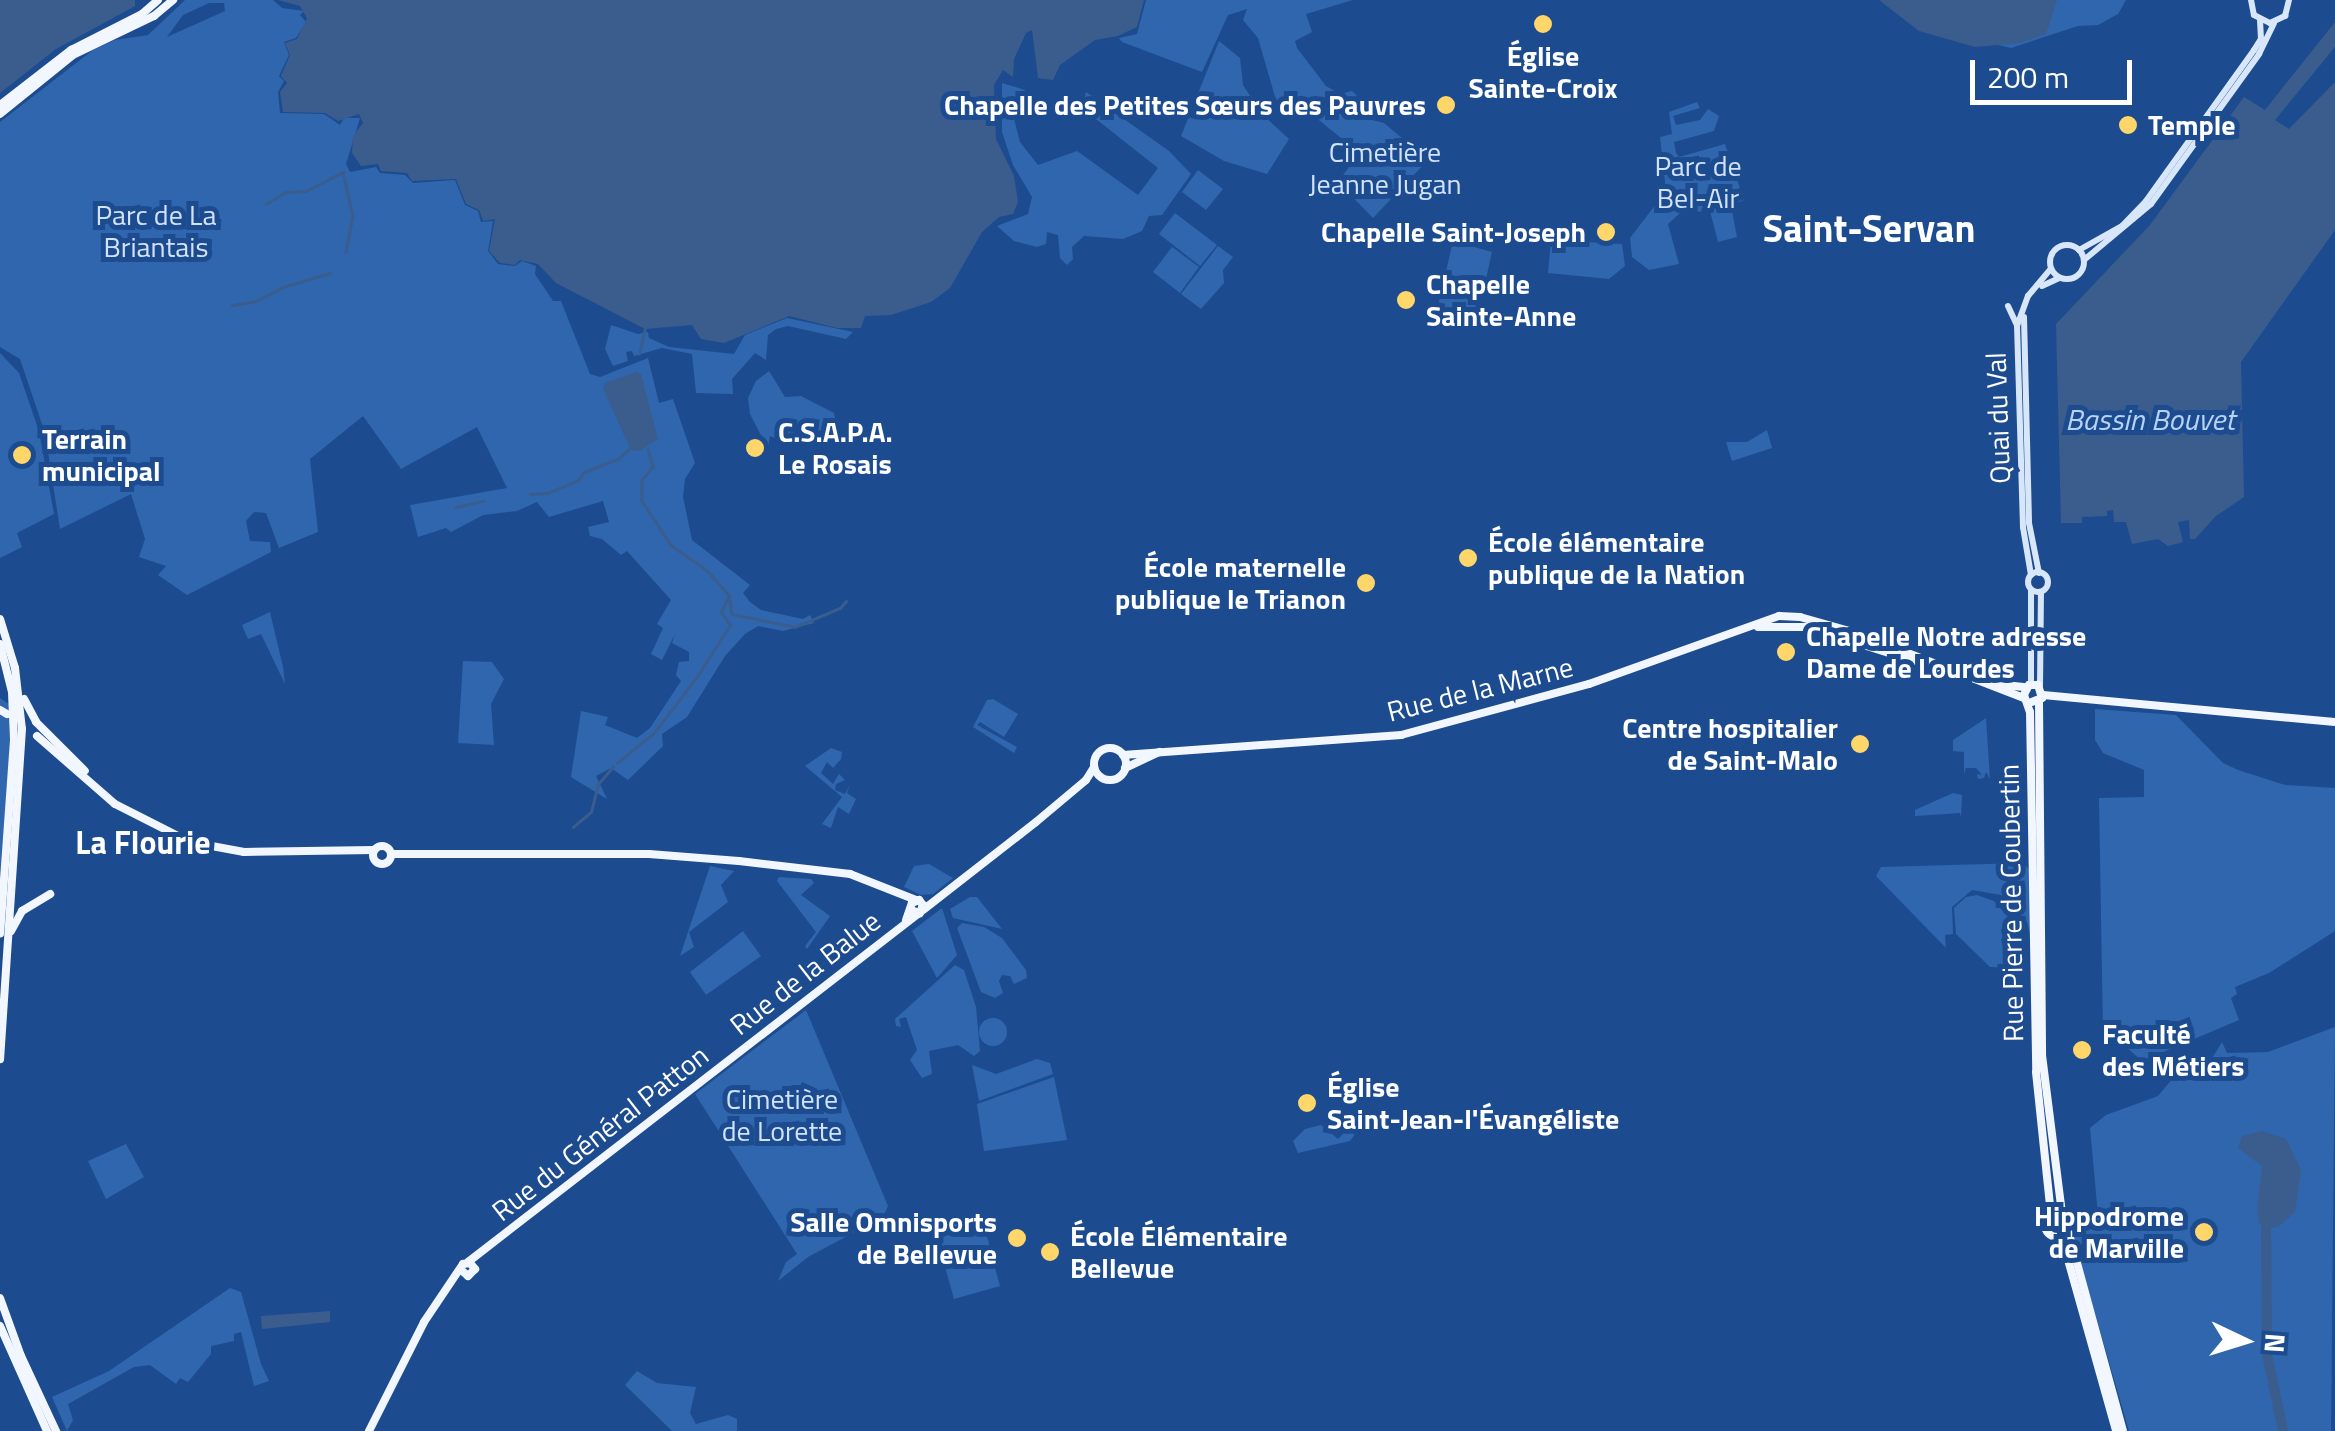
<!DOCTYPE html>
<html>
<head>
<meta charset="utf-8">
<style>
	body { margin:0 }
	#map { position:relative; width:2335px; height:1431px; overflow:hidden; background:#1c4c8f; font-family:"Titillium Web",sans-serif }
	div>[style] { position:absolute }
	[style*='--x'] { left:calc(var(--x)*1px); top:calc(var(--y)*1px); width:calc(var(--w)*1px); rotate:calc(var(--a)*1deg) }
	.green>* { inset:0; background:#2f66ad }
	.round { border-radius:50% }
	.water>* { inset:0; background:#3a5d8e }
	.stream>* { height:2.5px; margin:-1.25px; padding:0 1.25px; transform-origin:1.25px; border-radius:1.25px; background:#3a5d8e }
	.river>* { height:10px; margin:-5px; padding:0 5px; transform-origin:5px; border-radius:5px; background:#3a5d8e }
	.secondary>* { height:6px; margin:-3px; padding:0 3px; transform-origin:3px; border-radius:3px; background:#d8e6fa }
	.secondary>.ring { margin:-3px; padding:0; box-sizing:content-box; background:none; border:6px solid #d8e6fa; border-radius:50% }
	.primary>* { height:8px; margin:-4px; padding:0 4px; transform-origin:4px; border-radius:4px; background:#f2f7ff }
	.primary>.ring { margin:-4px; padding:0; box-sizing:content-box; background:none; border:8px solid #f2f7ff; border-radius:50% }
	.dots>* { width:28px; height:28px; translate:-50% -50%; box-sizing:border-box; border:5px solid #1c4c8f; border-radius:50% }
	span { translate:-50% -50%; white-space:nowrap; text-align:center; line-height:1.15; -webkit-text-stroke:10px #1c4c8f; paint-order:stroke }
	.poi-label { font-size:28px; color:#fff; font-weight:700 }
	.right { translate:-100% -50%; text-align:right }
	.left { translate:0 -50%; text-align:left }
	.park-label { font-size:28px; color:#d1e3fa }
	.street-label { font-size:28px; color:#fff }
	.water-label { font-size:30px; color:#b7d2f5; font-style:italic }
	.quarter-label { font-size:32px; color:#fff; font-weight:700 }
	.district-label { font-size:38px; color:#fff; font-weight:700 }
	.north { position:absolute; left:2195px; top:1291px; width:100px; height:100px; -webkit-text-stroke:8px #1c4c8f; paint-order:stroke; rotate:94deg; font-size:28px; font-weight:700; line-height:40px; text-align:center; color:#fff }
	.north::after { content:''; display:block; margin:auto; width:35px; height:45px; background:#fff; clip-path:polygon(50% 0,100% 100%,50% 72%,0 100%) }
	.scale { position:absolute; left:1970px; top:60px; width:162px; height:45px; box-sizing:border-box; border:5px solid #fff; border-top:0; padding-left:12px; font-size:30px; line-height:35px; white-space:nowrap; color:#fff; -webkit-text-stroke:8px #1c4c8f; paint-order:stroke }
</style>
</head>
<body>
<div id="map">
	<div class="green">
		<i style="clip-path:polygon(evenodd,185px 0,273px 0,282px 8px,304px 11px,300px 15px,306px 22px,296px 38px,284px 42px,289px 55px,279px 76px,284px 81px,278px 92px,280px 113px,324px 114px,340px 125px,344px 118px,360px 118px,346px 164px,350px 172px,376px 167px,380px 173px,405px 175px,413px 183px,455px 180px,465px 205px,478px 211px,481px 222px,493px 221px,488px 251px,498px 264px,515px 266px,522px 261px,536px 266px,535px 274px,553px 301px,561px 301px,590px 374px,600px 377px,648px 358px,659px 403px,673px 399px,695px 463px,685px 479px,683px 497px,692px 540px,750px 585px,743px 593px,750px 602px,761px 610px,803px 619px,810px 615px,814px 623px,783px 631px,758px 626px,745px 634px,725px 656px,687px 717px,662px 734px,663px 746px,628px 780px,611px 768px,596px 776px,607px 799px,571px 777px,581px 711px,608px 717px,605px 725px,637px 738px,650px 728px,681px 681px,676px 675px,679px 662px,689px 661px,689px 652px,672px 643px,675px 634px,662px 660px,651px 654px,663px 628px,657px 624px,671px 600px,627px 551px,621px 555px,602px 539px,590px 536px,588px 527px,609px 522px,603px 501px,549px 517px,537px 502px,517px 511px,483px 515px,451px 532px,446px 528px,418px 537px,410px 505px,507px 488px,477px 427px,401px 469px,363px 416px,310px 459px,318px 532px,279px 548px,266px 513px,254px 512px,246px 521px,250px 541px,270px 542px,271px 552px,187px 595px,158px 575px,166px 566px,139px 557px,145px 539px,131px 494px,60px 529px,45px 433px,20px 359px,0 347px,0 122px,93px 50px,115px 40px,148px 35px,185px 0,209px 3px,224px 3px,225px 11px,167px 37px,183px 15px,209px 3px)"></i>
		<i style="clip-path:polygon(1146px 0,1353px 0,1306px 14px,1312px 32px,1295px 41px,1297px 48px,1326px 86px,1340px 94px,1352px 91px,1365px 104px,1372px 120px,1384px 123px,1428px 160px,1373px 218px,1338px 182px,1363px 148px,1358px 152px,1303px 107px,1276px 100px,1258px 38px,1243px 20px,1247px 9px,1228px 15px,1202px 72px,1122px 42px,1119px 38px,1137px 34px)"></i>
		<i style="clip-path:polygon(2037px 0,2126px 0,2118px 14px,2098px 25px,2078px 26px,2011px 48px,1977px 40px)"></i>
		<i style="clip-path:polygon(1219px 41px,1240px 58px,1243px 85px,1262px 114px,1289px 139px,1267px 174px,1224px 161px,1181px 136px)"></i>
		<i style="clip-path:polygon(1002px 83px,1025px 90px,1014px 119px,1020px 142px,1038px 165px,1077px 151px,1138px 195px,1158px 168px,1082px 108px,1086px 92px,1169px 151px,1191px 174px,1162px 215px,1149px 216px,1142px 231px,1123px 239px,1084px 236px,1072px 247px,1073px 259px,1067px 265px,1060px 258px,1058px 235px,1047px 232px,1046px 244px,1037px 247px,1014px 241px,997px 226px,1028px 214px,1032px 197px,1013px 165px,1002px 132px)"></i>
		<i style="clip-path:polygon(1697px 102px,1700px 108px,1673px 116px,1676px 125px,1700px 120px,1708px 109px,1719px 116px,1714px 131px,1674px 142px,1676px 153px,1679px 157px,1725px 144px,1744px 200px,1731px 206px,1737px 237px,1718px 242px,1710px 211px,1680px 213px,1668px 224px,1679px 264px,1649px 270px,1632px 257px,1630px 238px,1666px 191px,1660px 137px,1672px 134px,1669px 112px)"></i>
		<i style="clip-path:polygon(1198px 170px,1223px 189px,1206px 210px,1182px 192px)"></i>
		<i style="clip-path:polygon(1175px 213px,1217px 245px,1200px 266px,1159px 234px)"></i>
		<i style="clip-path:polygon(1551px 240px,1622px 244px,1625px 266px,1609px 279px,1548px 273px)"></i>
		<i style="clip-path:polygon(1453px 241px,1492px 252px,1478px 314px,1438px 306px)"></i>
		<i style="clip-path:polygon(1218px 246px,1233px 257px,1223px 270px,1224px 283px,1201px 309px,1181px 294px)"></i>
		<i style="clip-path:polygon(1172px 247px,1199px 267px,1180px 293px,1153px 272px)"></i>
		<i style="clip-path:polygon(787px 318px,853px 332px,846px 339px,788px 326px,776px 329px,768px 335px,766px 360px,755px 353px,732px 379px,733px 394px,696px 393px,692px 354px,662px 348px,634px 356px,632px 351px,626px 352px,628px 361px,613px 366px,605px 349px,611px 325px,638px 334px,648px 332px,649px 338px,669px 347px,734px 354px,745px 335px)"></i>
		<i style="clip-path:polygon(0 353px,19px 373px,39px 431px,54px 514px,17px 533px,22px 547px,0 558px)"></i>
		<i style="clip-path:polygon(769px 371px,785px 397px,801px 396px,834px 413px,837px 426px,781px 441px,770px 436px,768px 449px,750px 414px,748px 398px,756px 381px)"></i>
		<i style="clip-path:polygon(1767px 430px,1772px 448px,1732px 461px,1726px 442px,1747px 442px)"></i>
		<i style="clip-path:polygon(270px 612px,283px 667px,285px 684px,261px 634px,248px 639px,242px 625px)"></i>
		<i style="clip-path:polygon(463px 661px,492px 662px,504px 679px,491px 704px,494px 745px,458px 743px)"></i>
		<i style="clip-path:polygon(0 698px,9px 704px,10px 745px,0 877px)"></i>
		<i style="clip-path:polygon(993px 699px,1018px 714px,1004px 737px,980px 722px,977px 725px,1017px 747px,1014px 753px,973px 727px,987px 700px)"></i>
		<i style="clip-path:polygon(2095px 709px,2176px 715px,2223px 763px,2238px 770px,2285px 785px,2335px 788px,2335px 931px,2269px 973px,2235px 987px,2237px 994px,2231px 998px,2239px 1020px,2142px 1061px,2109px 1032px,2103px 1033px,2099px 798px,2144px 797px,2144px 770px,2103px 753px,2095px 740px)"></i>
		<i style="clip-path:polygon(1986px 718px,1990px 779px,1986px 772px,1984px 778px,1978px 779px,1977px 774px,1982px 775px,1976px 768px,1966px 768px,1964px 774px,1964px 752px,1953px 751px,1953px 740px)"></i>
		<i style="clip-path:polygon(831px 748px,842px 752px,841px 759px,833px 768px,827px 762px,821px 773px,833px 784px,839px 774px,845px 780px,836px 784px,835px 790px,845px 794px,850px 785px,847px 793px,856px 799px,849px 814px,838px 807px,831px 828px,822px 824px,842px 797px,805px 766px)"></i>
		<i style="clip-path:polygon(1953px 793px,1962px 795px,1961px 818px,1960px 813px,1915px 816px,1915px 810px)"></i>
		<i style="clip-path:polygon(2023px 863px,2029px 869px,2031px 937px,2027px 922px,2001px 895px,1972px 890px,1952px 907px,1953px 934px,1945px 935px,1946px 948px,1876px 876px,1881px 867px)"></i>
		<i style="clip-path:polygon(929px 864px,953px 878px,933px 894px,921px 895px,904px 887px,914px 866px)"></i>
		<i style="clip-path:polygon(710px 866px,734px 871px,721px 885px,728px 902px,689px 932px,694px 947px,680px 956px)"></i>
		<i style="clip-path:polygon(779px 877px,811px 879px,814px 883px,801px 895px,830px 916px,807px 949px,805px 946px,816px 932px,777px 881px)"></i>
		<i style="clip-path:polygon(1977px 895px,1994px 901px,2025px 936px,2025px 957px,2015px 968px,1990px 967px,1956px 934px,1954px 908px,1966px 897px)"></i>
		<i style="clip-path:polygon(970px 897px,977px 897px,1002px 929px,953px 918px,950px 909px)"></i>
		<i style="clip-path:polygon(942px 908px,957px 955px,937px 978px,912px 931px)"></i>
		<i style="clip-path:polygon(962px 923px,984px 927px,1002px 938px,1026px 970px,1027px 978px,1014px 984px,1010px 976px,1002px 975px,999px 981px,1003px 993px,995px 998px,981px 992px,957px 928px)"></i>
		<i style="clip-path:polygon(743px 931px,761px 956px,706px 995px,690px 972px)"></i>
		<i style="clip-path:polygon(955px 965px,964px 970px,976px 1007px,980px 1051px,974px 1056px,958px 1045px,929px 1051px,932px 1074px,922px 1078px,910px 1060px,917px 1050px,906px 1017px,899px 1019px,901px 1027px,896px 1026px,895px 1019px)"></i>
		<i style="clip-path:polygon(806px 1010px,888px 1206px,883px 1217px,808px 1257px,778px 1281px,786px 1262px,797px 1254px,695px 1094px)"></i>
		<i class="round" style="left:979px;top:1018px;width:28px;height:28px"></i>
		<i style="clip-path:polygon(2335px 1027px,2331px 1431px,2129px 1431px,2073px 1237px,2083px 1219px,2098px 1215px,2090px 1128px,2106px 1115px,2158px 1096px,2173px 1078px,2211px 1060px,2222px 1042px,2227px 1053px,2268px 1052px)"></i>
		<i style="clip-path:polygon(1037px 1059px,1050px 1063px,1053px 1074px,979px 1101px,972px 1065px,996px 1074px)"></i>
		<i style="clip-path:polygon(1054px 1077px,1067px 1140px,984px 1151px,977px 1104px)"></i>
		<i style="clip-path:polygon(1364px 1113px,1366px 1128px,1357px 1131px,1350px 1141px,1298px 1153px,1293px 1141px,1305px 1129px,1321px 1125px,1338px 1139px)"></i>
		<i style="clip-path:polygon(126px 1144px,144px 1177px,106px 1199px,88px 1161px)"></i>
		<i style="clip-path:polygon(980px 1212px,990px 1247px,942px 1260px,933px 1224px)"></i>
		<i style="clip-path:polygon(990px 1250px,1000px 1286px,954px 1299px,944px 1263px)"></i>
		<i style="clip-path:polygon(230px 1288px,241px 1292px,261px 1364px,269px 1381px,254px 1386px,241px 1332px,234px 1334px,234px 1341px,211px 1346px,211px 1354px,188px 1382px,180px 1378px,176px 1384px,150px 1365px,134px 1367px,68px 1404px,73px 1420px,67px 1431px,52px 1397px,109px 1371px)"></i>
		<i style="clip-path:polygon(637px 1371px,657px 1383px,696px 1387px,690px 1413px,696px 1424px,728px 1415px,737px 1419px,737px 1431px,672px 1431px,625px 1385px)"></i>
	</div>
	<div class="water">
		<i style="clip-path:polygon(0 0,135px 0,135px 6px,56px 49px,0 93px)"></i>
		<i style="clip-path:polygon(278px 0,1144px 0,1137px 27px,1118px 36px,1095px 40px,1060px 65px,1053px 80px,1038px 78px,1032px 30px,1026px 33px,1014px 59px,1013px 77px,1003px 70px,994px 85px,996px 139px,1014px 176px,1018px 202px,1013px 214px,999px 217px,982px 232px,950px 288px,931px 302px,891px 315px,865px 316px,861px 328px,837px 328px,789px 316px,724px 343px,701px 339px,692px 325px,645px 329px,556px 283px,538px 264px,520px 260px,515px 265px,500px 263px,489px 251px,495px 219px,483px 221px,479px 210px,466px 204px,456px 179px,412px 181px,407px 173px,381px 171px,378px 164px,361px 166px,352px 153px,353px 136px,363px 123px,359px 114px,338px 121px,325px 113px,283px 112px,280px 92px,287px 83px,281px 76px,290px 55px,285px 43px,297px 39px,307px 18px,300px 6px)"></i>
		<i style="clip-path:polygon(1879px 0,2057px 0,2046px 34px,2020px 43px,1975px 47px,1919px 31px)"></i>
		<i style="clip-path:polygon(2335px 22px,2335px 47px,2275px 120px,2289px 129px,2335px 82px,2335px 230px,2241px 362px,2244px 497px,2216px 516px,2195px 539px,2190px 539px,2189px 520px,2178px 522px,2183px 542px,2168px 546px,2158px 539px,2132px 544px,2126px 522px,2114px 522px,2113px 510px,2107px 511px,2107px 516px,2082px 517px,2082px 523px,2061px 523px,2056px 324px,2150px 225px,2244px 97px,2265px 110px)"></i>
		<i style="clip-path:polygon(636px 372px,641px 374px,658px 439px,640px 451px,631px 450px,603px 389px,605px 383px)"></i>
		<i style="clip-path:polygon(2262px 1131px,2286px 1139px,2301px 1170px,2295px 1212px,2278px 1227px,2266px 1228px,2259px 1223px,2257px 1210px,2262px 1166px,2238px 1148px,2242px 1136px)"></i>
		<i style="clip-path:polygon(330px 1311px,330px 1322px,262px 1329px,261px 1316px)"></i>
	</div>
	<div class="stream">
		<i style="--x:266;--y:204;--w:23;--a:-31"></i>
		<i style="--x:286;--y:192;--w:20;--a:-3"></i>
		<i style="--x:306;--y:191;--w:42;--a:-27.2"></i>
		<i style="--x:343;--y:172;--w:45;--a:77.2"></i>
		<i style="--x:353;--y:216;--w:37;--a:101"></i>
		<i style="--x:232;--y:305;--w:24;--a:-9"></i>
		<i style="--x:256;--y:301;--w:30;--a:-27"></i>
		<i style="--x:283;--y:287;--w:49;--a:-16.6"></i>
		<i style="--x:639;--y:354;--w:26;--a:-77"></i>
		<i style="--x:648;--y:449;--w:19;--a:74"></i>
		<i style="--x:653;--y:467;--w:17;--a:130"></i>
		<i style="--x:642;--y:480;--w:21;--a:90"></i>
		<i style="--x:642;--y:501;--w:53;--a:56.6"></i>
		<i style="--x:671;--y:545;--w:45;--a:35.1"></i>
		<i style="--x:708;--y:571;--w:32;--a:49"></i>
		<i style="--x:729;--y:595;--w:19;--a:81"></i>
		<i style="--x:732;--y:614;--w:64;--a:11.7"></i>
		<i style="--x:795;--y:627;--w:49;--a:-22.9"></i>
		<i style="--x:840;--y:608;--w:9;--a:-49"></i>
		<i style="--x:530;--y:494;--w:18;--a:-3"></i>
		<i style="--x:548;--y:493;--w:33;--a:-23"></i>
		<i style="--x:578;--y:480;--w:10;--a:-53"></i>
		<i style="--x:584;--y:472;--w:36;--a:-21"></i>
		<i style="--x:618;--y:459;--w:19;--a:-43"></i>
		<i style="--x:455;--y:507;--w:29;--a:-12"></i>
		<i style="--x:617;--y:763;--w:48;--a:-39"></i>
		<i style="--x:654;--y:733;--w:69;--a:-52.6"></i>
		<i style="--x:696;--y:678;--w:63;--a:-57.3"></i>
		<i style="--x:730;--y:625;--w:16;--a:-125"></i>
		<i style="--x:721;--y:612;--w:17;--a:-65"></i>
		<i style="--x:573;--y:827;--w:23;--a:-40"></i>
		<i style="--x:591;--y:812;--w:29;--a:-76"></i>
		<i style="--x:598;--y:784;--w:23;--a:-49"></i>
	</div>
	<div class="river">
		<i style="--x:2266;--y:1228;--w:126;--a:89.5"></i>
		<i style="--x:2267;--y:1354;--w:79;--a:78.3"></i>
	</div>
	<div class="secondary">
		<i style="--x:2251;--y:0;--w:15;--a:79"></i>
		<i style="--x:2254;--y:15;--w:18;--a:27"></i>
		<i style="--x:2270;--y:23;--w:17;--a:-25"></i>
		<i style="--x:2285;--y:16;--w:16;--a:-76"></i>
		<i class="ring" style="left:2050px;top:245px;width:28px;height:28px"></i>
		<i style="--x:2079;--y:250;--w:49;--a:-29.2"></i>
		<i style="--x:2122;--y:226;--w:35;--a:-46"></i>
		<i style="--x:2146;--y:201;--w:186;--a:-54.4"></i>
		<i style="--x:2254;--y:50;--w:13;--a:-58"></i>
		<i style="--x:2261;--y:39;--w:18;--a:-93"></i>
		<i style="--x:2084;--y:260;--w:87;--a:-39.9"></i>
		<i style="--x:2151;--y:204;--w:185;--a:-54.2"></i>
		<i style="--x:2259;--y:54;--w:34;--a:-64"></i>
		<i style="--x:2042;--y:286;--w:19;--a:-25"></i>
		<i style="--x:2008;--y:306;--w:21;--a:65"></i>
		<i style="--x:2024;--y:317;--w:206;--a:88.6"></i>
		<i style="--x:2029;--y:523;--w:51;--a:78.7"></i>
		<i class="ring" style="left:2028px;top:572px;width:14px;height:14px"></i>
		<i style="--x:2031;--y:575;--w:49;--a:-99.5"></i>
		<i style="--x:2023;--y:527;--w:201;--a:-91.7"></i>
		<i style="--x:2017;--y:326;--w:32;--a:-70"></i>
		<i style="--x:2028;--y:296;--w:35;--a:-50"></i>
		<i style="--x:2031;--y:590;--w:94;--a:90"></i>
		<i style="--x:2040;--y:686;--w:94;--a:-89.4"></i>
	</div>
	<div class="primary">
		<i style="--x:0;--y:105;--w:90;--a:-37.8"></i>
		<i style="--x:71;--y:50;--w:80;--a:-26.9"></i>
		<i style="--x:142;--y:14;--w:21;--a:-41"></i>
		<i style="--x:0;--y:114;--w:94;--a:-38.9"></i>
		<i style="--x:73;--y:55;--w:90;--a:-25.7"></i>
		<i style="--x:154;--y:16;--w:25;--a:-40"></i>
		<i style="--x:0;--y:619;--w:51;--a:73"></i>
		<i style="--x:15;--y:668;--w:61;--a:83.5"></i>
		<i style="--x:22;--y:729;--w:331;--a:93.8"></i>
		<i style="--x:1758;--y:627;--w:48;--a:0"></i>
		<i style="--x:1806;--y:627;--w:137;--a:17.4"></i>
		<i style="--x:0;--y:644;--w:49;--a:76"></i>
		<i style="--x:12;--y:692;--w:48;--a:87.6"></i>
		<i style="--x:14;--y:740;--w:194;--a:94.1"></i>
		<i style="--x:1995;--y:684;--w:31;--a:6"></i>
		<i style="--x:2043;--y:695;--w:293;--a:5.3"></i>
		<i style="--x:24;--y:699;--w:26;--a:62"></i>
		<i style="--x:36;--y:722;--w:69;--a:45"></i>
		<i style="--x:2039;--y:702;--w:353;--a:89.5"></i>
		<i style="--x:2042;--y:1055;--w:160;--a:82.8"></i>
		<i style="--x:2029;--y:703;--w:14;--a:-21"></i>
		<i style="--x:2042;--y:698;--w:14;--a:-107"></i>
		<i style="--x:2038;--y:685;--w:9;--a:180"></i>
		<i style="--x:2029;--y:685;--w:11;--a:117"></i>
		<i style="--x:2024;--y:695;--w:18;--a:71"></i>
		<i style="--x:2030;--y:712;--w:360;--a:89"></i>
		<i style="--x:2036;--y:1072;--w:143;--a:84"></i>
		<i style="--x:0;--y:710;--w:8;--a:30"></i>
		<i style="--x:37;--y:736;--w:103;--a:41.1"></i>
		<i style="--x:115;--y:804;--w:84;--a:26.9"></i>
		<i style="--x:190;--y:842;--w:55;--a:10.5"></i>
		<i style="--x:244;--y:852;--w:130;--a:-0.9"></i>
		<i class="ring" style="left:1094px;top:748px;width:24px;height:24px"></i>
		<i style="--x:1123;--y:755;--w:279;--a:-4.1"></i>
		<i style="--x:1401;--y:735;--w:195;--a:-15.2"></i>
		<i style="--x:1589;--y:684;--w:202;--a:-19.7"></i>
		<i style="--x:1779;--y:616;--w:21;--a:3"></i>
		<i style="--x:1800;--y:617;--w:58;--a:15.9"></i>
		<i style="--x:1856;--y:633;--w:180;--a:21.2"></i>
		<i style="--x:1125;--y:768;--w:38;--a:-25"></i>
		<i class="ring" style="left:373px;top:846px;width:10px;height:10px"></i>
		<i style="--x:392;--y:854;--w:257;--a:0"></i>
		<i style="--x:649;--y:854;--w:90;--a:4.4"></i>
		<i style="--x:739;--y:861;--w:112;--a:6.7"></i>
		<i style="--x:850;--y:874;--w:71;--a:21.5"></i>
		<i style="--x:923;--y:910;--w:143;--a:-37.9"></i>
		<i style="--x:1036;--y:822;--w:65;--a:-40"></i>
		<i style="--x:1086;--y:780;--w:15;--a:-58"></i>
		<i style="--x:906;--y:920;--w:18;--a:-71"></i>
		<i style="--x:912;--y:903;--w:8;--a:-23"></i>
		<i style="--x:919;--y:900;--w:6;--a:51"></i>
		<i style="--x:923;--y:905;--w:9;--a:111"></i>
		<i style="--x:920;--y:913;--w:9;--a:-162"></i>
		<i style="--x:11;--y:931;--w:23;--a:-61"></i>
		<i style="--x:22;--y:911;--w:33;--a:-31"></i>
		<i class="ring" style="left:2045px;top:1213px;width:16px;height:16px"></i>
		<i style="--x:2068;--y:1230;--w:208;--a:74.7"></i>
		<i style="--x:2057;--y:1237;--w:14;--a:56"></i>
		<i style="--x:2065;--y:1249;--w:189;--a:74.3"></i>
		<i style="--x:468;--y:1262;--w:569;--a:-37.72"></i>
		<i style="--x:0;--y:1298;--w:62;--a:70.1"></i>
		<i style="--x:21;--y:1356;--w:83;--a:65"></i>
		<i style="--x:0;--y:1326;--w:115;--a:65.9"></i>
		<i style="--x:369;--y:1431;--w:122;--a:-63.2"></i>
		<i style="--x:424;--y:1322;--w:70;--a:-56.1"></i>
		<i style="--x:463;--y:1264;--w:7;--a:-8"></i>
		<i style="--x:470;--y:1263;--w:8;--a:50"></i>
		<i style="--x:475;--y:1269;--w:10;--a:135"></i>
		<i style="--x:468;--y:1276;--w:9;--a:-139"></i>
	</div>
	<div class="dots">
		<i style="left:1543px;top:24px;background:#fed669"></i>
		<i style="left:1446px;top:105px;background:#fed669"></i>
		<i style="left:2128px;top:125px;background:#fed669"></i>
		<i style="left:1606px;top:232px;background:#fed669"></i>
		<i style="left:1406px;top:300px;background:#fed669"></i>
		<i style="left:755px;top:448px;background:#fed669"></i>
		<i style="left:22px;top:455px;background:#fed669"></i>
		<i style="left:1468px;top:558px;background:#fed669"></i>
		<i style="left:1366px;top:583px;background:#fed669"></i>
		<i style="left:1786px;top:652px;background:#fed669"></i>
		<i style="left:1860px;top:744px;background:#fed669"></i>
		<i style="left:2082px;top:1050px;background:#fed669"></i>
		<i style="left:1307px;top:1103px;background:#fed669"></i>
		<i style="left:2204px;top:1232px;background:#fed669"></i>
		<i style="left:1017px;top:1238px;background:#fed669"></i>
		<i style="left:1050px;top:1252px;background:#fed669"></i>
	</div>
	<div class="poi-label">
		<span style="left:1543px;top:72px">Église<br>Sainte-Croix</span>
		<span class="right" style="left:1426px;top:105px">Chapelle des Petites Sœurs des Pauvres</span>
		<span class="left" style="left:2148px;top:125px">Temple</span>
		<span class="right" style="left:1586px;top:232px">Chapelle Saint-Joseph</span>
		<span class="left" style="left:1426px;top:300px">Chapelle<br>Sainte-Anne</span>
		<span class="left" style="left:778px;top:448px">C.S.A.P.A.<br>Le Rosais</span>
		<span class="left" style="left:42px;top:455px">Terrain<br>municipal</span>
		<span class="left" style="left:1488px;top:558px">École élémentaire<br>publique de la Nation</span>
		<span class="right" style="left:1346px;top:583px">École maternelle<br>publique le Trianon</span>
		<span class="left" style="left:1806px;top:652px">Chapelle Notre adresse<br>Dame de Lourdes</span>
		<span class="right" style="left:1838px;top:744px">Centre hospitalier<br>de Saint-Malo</span>
		<span class="left" style="left:2102px;top:1050px">Faculté<br>des Métiers</span>
		<span class="left" style="left:1327px;top:1103px">Église<br>Saint-Jean-l'Évangéliste</span>
		<span class="right" style="left:2184px;top:1232px">Hippodrome<br>de Marville</span>
		<span class="right" style="left:997px;top:1238px">Salle Omnisports<br>de Bellevue</span>
		<span class="left" style="left:1070px;top:1252px">École Élémentaire<br>Bellevue</span>
	</div>
	<div class="park-label">
		<span style="left:1385px;top:168px">Cimetière<br>Jeanne Jugan</span>
		<span style="left:1698px;top:182px">Parc de<br>Bel-Air</span>
		<span style="left:156px;top:231px">Parc de La<br>Briantais</span>
		<span style="left:782px;top:1115px">Cimetière<br>de Lorette</span>
	</div>
	<div class="street-label">
		<span style="left:1998px;top:418px;rotate:-92deg">Quai du Val</span>
		<span style="left:1480px;top:689px;rotate:-14deg">Rue de la Marne</span>
		<span style="left:2011px;top:903px;rotate:-91deg">Rue Pierre de Coubertin</span>
		<span style="left:805px;top:973px;rotate:-38deg">Rue de la Balue</span>
		<span style="left:600px;top:1133px;rotate:-38deg">Rue du Général Patton</span>
	</div>
	<div class="water-label">
		<span style="left:2150px;top:419px">Bassin Bouvet</span>
	</div>
	<div class="quarter-label">
		<span style="left:143px;top:842px">La Flourie</span>
	</div>
	<div class="district-label">
		<span style="left:1869px;top:229px">Saint-Servan</span>
	</div>
	<div class="north">N</div>
	<div class="scale">200 m</div>
</div>
</body>
</html>
